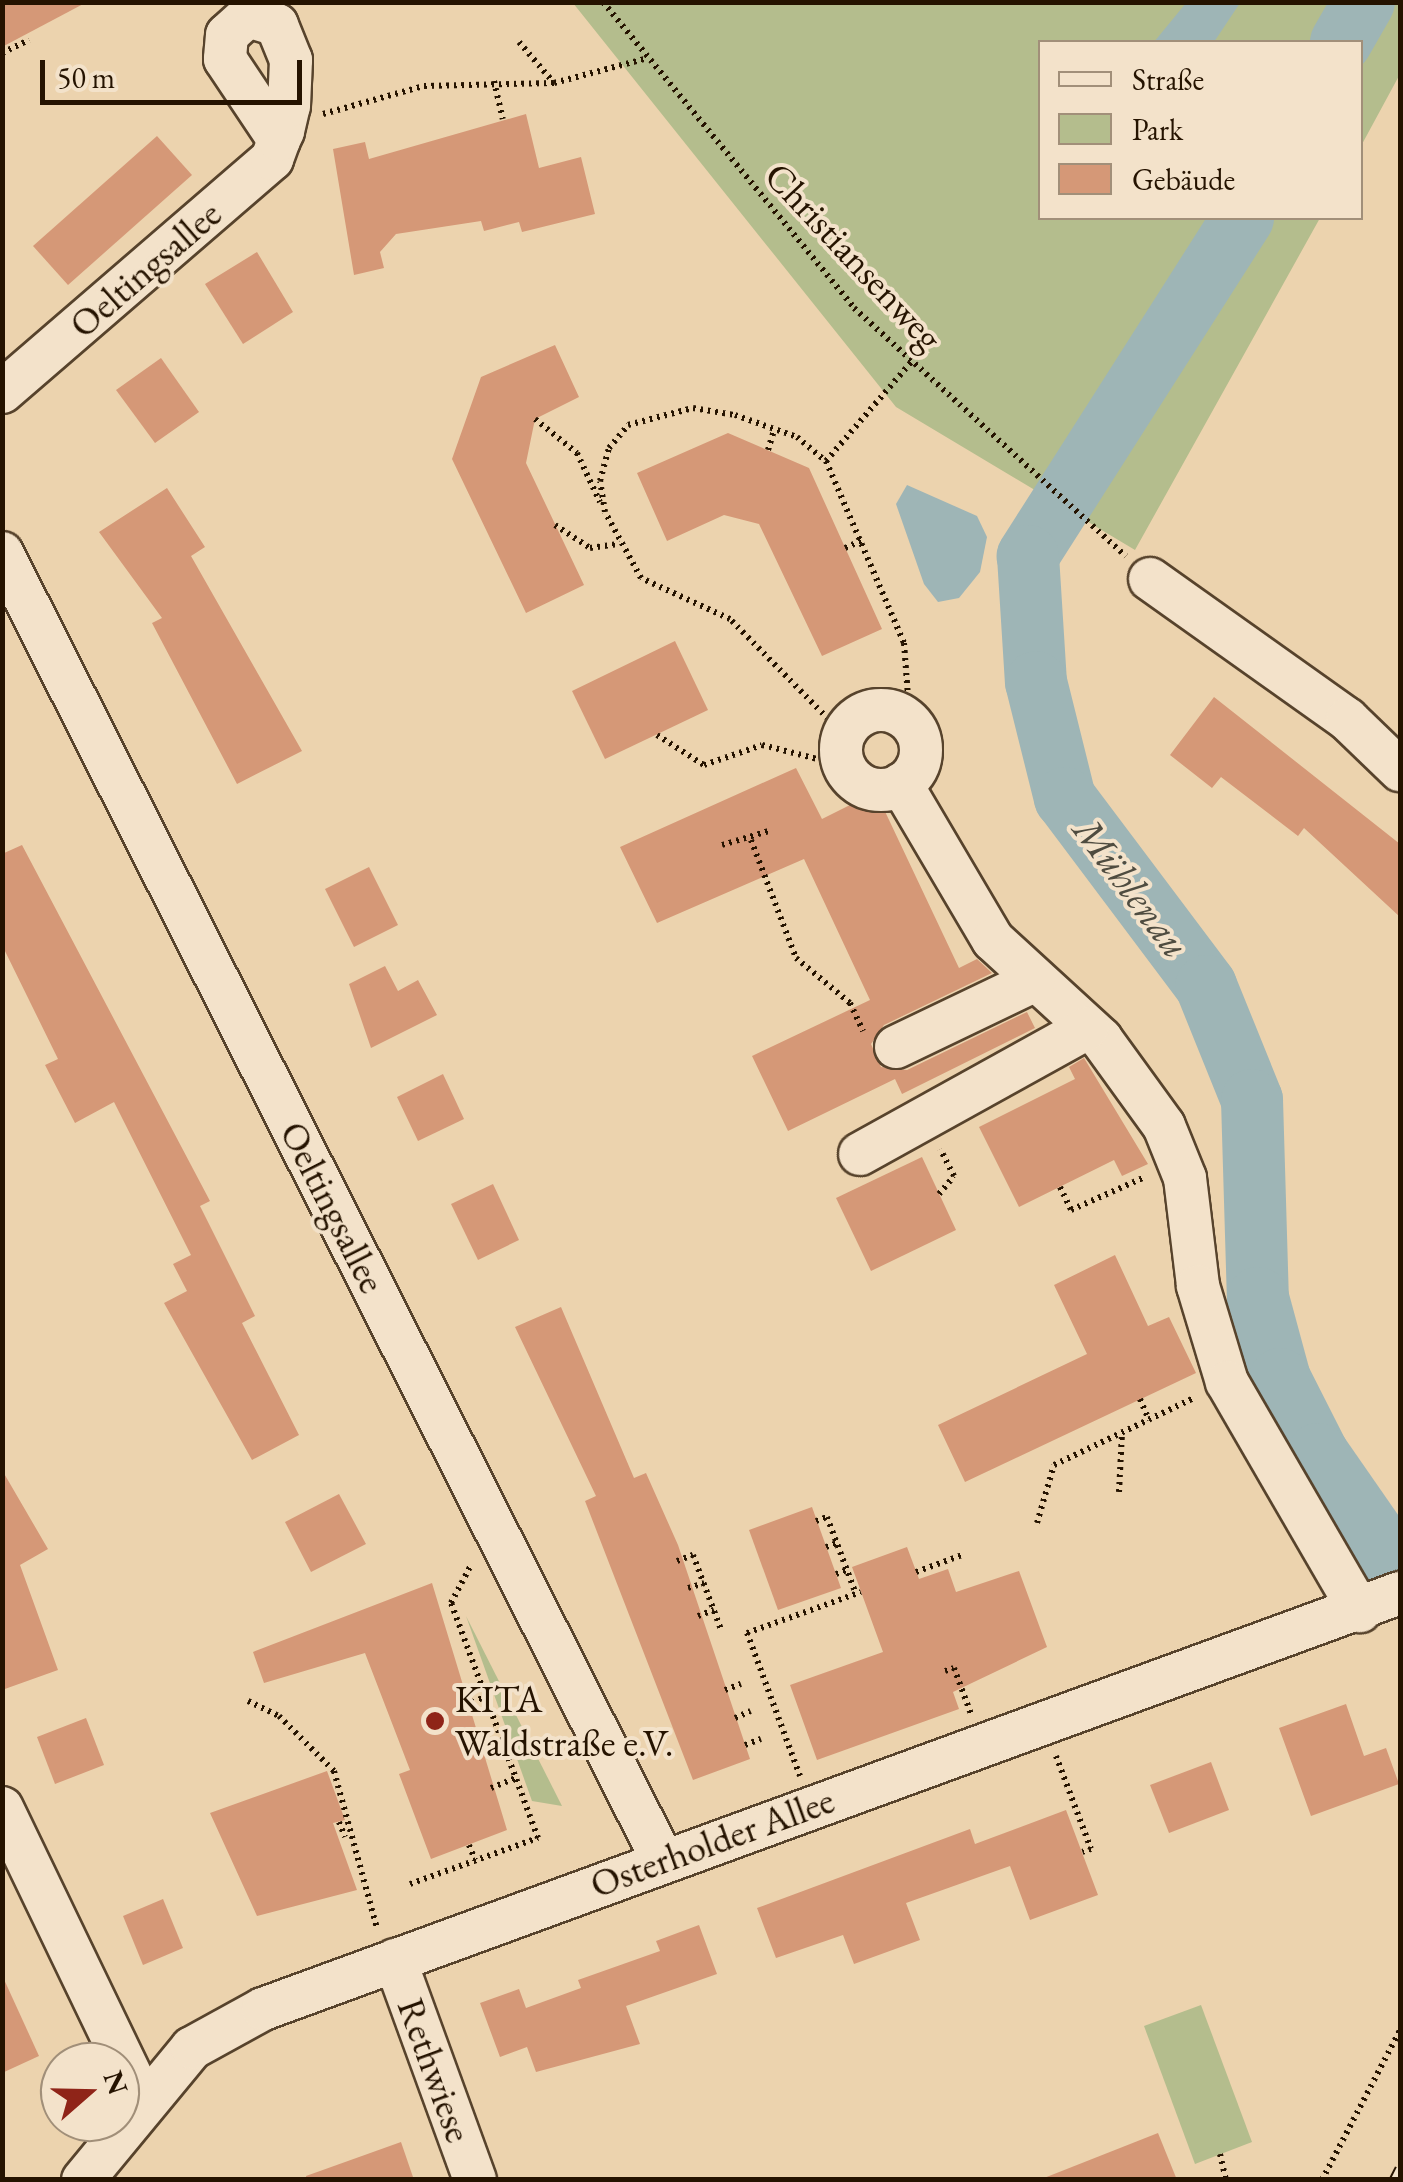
<!DOCTYPE html>
<html>
<head>
<meta charset="utf-8">
<style>
	body { margin:0 }
	#map { position:relative; width:1403px; height:2182px; overflow:hidden; background:#ecd3ae; font-family:"EB Garamond",serif }
	div>[style] { position:absolute }
	[style*='--x'] { left:calc(var(--x)*1px); top:calc(var(--y)*1px); width:calc(var(--w)*1px); rotate:calc(var(--a)*1deg) }
	.green>* { inset:0; background:#b4bd8d }
	.water>* { inset:0; background:#9eb5b6 }
	.river>* { height:62px; margin:-31px; padding:0 31px; transform-origin:31px; border-radius:31px; background:#9eb5b6 }
	.building>* { inset:0; background:#d59877 }
	.path>* { height:6px; margin-top:-3px; transform-origin:0; background:repeating-linear-gradient(90deg,#251300 0 2.5px,transparent 0 7.5px) }
	.roads { filter:drop-shadow(2px 0 #57432c) drop-shadow(-2px 0 #57432c) drop-shadow(0 2px #57432c) drop-shadow(0 -2px #57432c) }
	.minor>* { height:42px; margin:-21px; padding:0 21px; transform-origin:21px; border-radius:21px; background:#f3e2ca }
	.minor>.ring { margin:-21px; padding:0; box-sizing:content-box; background:none; border:42px solid #f3e2ca; border-radius:50% }
	.rail>* { height:11px; margin-top:-5.5px; transform-origin:0; background:repeating-linear-gradient(90deg,#f3e2ca 0 22px,#251300 0 44px); box-sizing:border-box; border-block:2px solid #251300 }
	.dots>* { width:28px; height:28px; translate:-50% -50%; box-sizing:border-box; border:5px solid #f3e2ca; border-radius:50% }
	span { translate:-50% -50%; white-space:nowrap; text-align:center; line-height:1.15; -webkit-text-stroke:8px #f3e2ca; paint-order:stroke }
	.street-label { font-size:38px; color:#251300 }
	.poi-label { font-size:38px; color:#251300 }
	.left { translate:0 -50%; text-align:left }
	.water-label { font-size:40px; color:#4f4c40; font-style:italic }
	.frame { position:absolute; inset:0; border:5px solid #251300; pointer-events:none }
	.legend { position:absolute; left:1038px; top:40px; width:325px; height:180px; box-sizing:border-box; background:#f3e2ca; border:2px solid #a18f79; margin:0; padding:12px 18px; list-style:none; font-size:30px; color:#251300 }
	.legend li { display:flex; align-items:center; gap:20px; height:50px }
	.legend b { width:50px; border:2px solid #a18f79 }
	.north { position:absolute; left:40px; top:2042px; width:100px; height:100px; box-sizing:border-box; background:#f3e2ca; border:2px solid #a18f79; border-radius:50%; rotate:70deg; font-size:28px; font-weight:700; line-height:40px; text-align:center; color:#251300 }
	.north::after { content:''; display:block; margin:auto; width:35px; height:45px; background:#8f2418; clip-path:polygon(50% 0,100% 100%,50% 72%,0 100%) }
	.scale { position:absolute; left:40px; top:60px; width:262px; height:45px; box-sizing:border-box; border:5px solid #251300; border-top:0; padding-left:12px; font-size:30px; line-height:35px; white-space:nowrap; color:#251300; -webkit-text-stroke:8px #f3e2ca; paint-order:stroke }
</style>
</head>
<body>
<div id="map">
	<div class="green">
		<i style="clip-path:polygon(573px 3px,1400px 3px,1400px 74px,1361px 146px,1360px 42px,1040px 42px,1040px 218px,1320px 218px,1135px 550px,896px 407px)"></i>
		<i style="clip-path:polygon(466px 1616px,562px 1806px,532px 1801px)"></i>
		<i style="clip-path:polygon(1201px 2005px,1252px 2142px,1195px 2164px,1144px 2026px)"></i>
	</div>
	<div class="water">
		<i style="clip-path:polygon(1186px 3px,1186px 2px,1240px 3px,1214px 42px,1154px 42px)"></i>
		<i style="clip-path:polygon(907px 485px,977px 516px,987px 537px,980px 572px,959px 598px,938px 602px,924px 584px,896px 504px)"></i>
	</div>
	<div class="river">
		<i style="--x:1341;--y:42;--w:46;--a:-60.1"></i>
		<i style="--x:1243;--y:218;--w:401;--a:122.5"></i>
		<i style="--x:1028;--y:556;--w:126;--a:86.4"></i>
		<i style="--x:1036;--y:682;--w:120;--a:76"></i>
		<i style="--x:1065;--y:798;--w:235;--a:53.1"></i>
		<i style="--x:1206;--y:986;--w:123;--a:68"></i>
		<i style="--x:1252;--y:1100;--w:198;--a:88.3"></i>
		<i style="--x:1258;--y:1298;--w:84;--a:74.8"></i>
		<i style="--x:1280;--y:1379;--w:84;--a:63.1"></i>
		<i style="--x:1318;--y:1454;--w:144;--a:55.2"></i>
	</div>
	<div class="building">
		<i style="clip-path:polygon(2px 2px,87px 2px,2px 47px)"></i>
		<i style="clip-path:polygon(526px 114px,539px 168px,581px 157px,595px 214px,522px 232px,519px 222px,484px 231px,481px 221px,396px 234px,380px 252px,384px 268px,354px 275px,333px 149px,365px 142px,369px 159px)"></i>
		<i style="clip-path:polygon(157px 136px,192px 175px,68px 285px,33px 246px)"></i>
		<i style="clip-path:polygon(257px 252px,293px 312px,243px 344px,205px 284px)"></i>
		<i style="clip-path:polygon(555px 345px,579px 397px,535px 419px,526px 463px,584px 585px,526px 613px,452px 459px,481px 377px)"></i>
		<i style="clip-path:polygon(161px 358px,199px 412px,155px 443px,116px 390px)"></i>
		<i style="clip-path:polygon(728px 433px,809px 468px,882px 629px,822px 656px,759px 524px,724px 515px,667px 541px,637px 473px)"></i>
		<i style="clip-path:polygon(167px 488px,205px 547px,191px 556px,302px 751px,237px 784px,152px 623px,162px 618px,99px 532px)"></i>
		<i style="clip-path:polygon(675px 641px,708px 710px,605px 759px,572px 691px)"></i>
		<i style="clip-path:polygon(1214px 697px,1400px 844px,1400px 917px,1304px 828px,1298px 836px,1221px 777px,1212px 788px,1170px 755px)"></i>
		<i style="clip-path:polygon(796px 768px,822px 819px,866px 797px,881px 803px,959px 968px,977px 959px,992px 973px,884px 1025px,871px 1044px,881px 1067px,907px 1070px,1027px 1012px,1035px 1028px,902px 1094px,895px 1079px,788px 1131px,752px 1056px,870px 1000px,804px 859px,657px 923px,620px 847px)"></i>
		<i style="clip-path:polygon(22px 845px,210px 1201px,200px 1206px,255px 1316px,242px 1323px,299px 1435px,252px 1460px,164px 1303px,187px 1291px,173px 1264px,191px 1255px,114px 1102px,75px 1123px,45px 1065px,58px 1059px,2px 945px,2px 854px)"></i>
		<i style="clip-path:polygon(369px 867px,398px 925px,354px 947px,325px 889px)"></i>
		<i style="clip-path:polygon(385px 966px,398px 991px,418px 980px,437px 1015px,371px 1048px,349px 984px)"></i>
		<i style="clip-path:polygon(1084px 1058px,1148px 1164px,1122px 1176px,1114px 1160px,1019px 1207px,979px 1127px,1075px 1079px,1069px 1067px)"></i>
		<i style="clip-path:polygon(443px 1074px,464px 1119px,418px 1141px,397px 1097px)"></i>
		<i style="clip-path:polygon(922px 1157px,956px 1230px,871px 1271px,836px 1198px)"></i>
		<i style="clip-path:polygon(493px 1184px,519px 1240px,478px 1260px,451px 1204px)"></i>
		<i style="clip-path:polygon(1115px 1255px,1148px 1326px,1169px 1317px,1196px 1373px,965px 1482px,938px 1425px,1087px 1354px,1054px 1285px)"></i>
		<i style="clip-path:polygon(561px 1307px,634px 1478px,646px 1473px,678px 1545px,750px 1759px,693px 1780px,585px 1501px,596px 1496px,515px 1327px)"></i>
		<i style="clip-path:polygon(2px 1470px,48px 1549px,20px 1565px,58px 1670px,2px 1690px)"></i>
		<i style="clip-path:polygon(339px 1494px,366px 1544px,311px 1572px,285px 1522px)"></i>
		<i style="clip-path:polygon(812px 1507px,841px 1588px,778px 1610px,749px 1530px)"></i>
		<i style="clip-path:polygon(907px 1547px,919px 1579px,948px 1569px,956px 1592px,1019px 1571px,1047px 1647px,953px 1692px,959px 1709px,817px 1760px,790px 1685px,883px 1652px,852px 1567px)"></i>
		<i style="clip-path:polygon(432px 1583px,507px 1830px,431px 1859px,399px 1774px,410px 1770px,365px 1653px,264px 1683px,253px 1652px)"></i>
		<i style="clip-path:polygon(1346px 1704px,1364px 1756px,1386px 1748px,1399px 1784px,1311px 1816px,1279px 1728px)"></i>
		<i style="clip-path:polygon(86px 1718px,104px 1765px,55px 1784px,37px 1737px)"></i>
		<i style="clip-path:polygon(1211px 1762px,1229px 1810px,1169px 1833px,1150px 1785px)"></i>
		<i style="clip-path:polygon(327px 1771px,345px 1820px,333px 1823px,357px 1890px,257px 1916px,210px 1813px)"></i>
		<i style="clip-path:polygon(1066px 1810px,1098px 1895px,1030px 1920px,1010px 1866px,906px 1903px,920px 1940px,854px 1964px,843px 1935px,776px 1958px,757px 1908px,970px 1829px,975px 1844px)"></i>
		<i style="clip-path:polygon(163px 1899px,183px 1948px,143px 1965px,123px 1916px)"></i>
		<i style="clip-path:polygon(699px 1925px,717px 1974px,626px 2006px,640px 2044px,536px 2072px,527px 2047px,500px 2057px,480px 2003px,519px 1989px,526px 2008px,581px 1988px,578px 1980px,660px 1951px,656px 1941px)"></i>
		<i style="clip-path:polygon(2px 1975px,39px 2056px,2px 2073px)"></i>
		<i style="clip-path:polygon(1158px 2133px,1177px 2180px,1044px 2180px,1044px 2178px)"></i>
		<i style="clip-path:polygon(401px 2142px,414px 2180px,307px 2180px,306px 2176px)"></i>
	</div>
	<div class="path">
		<i style="--x:603;--y:2;--w:396;--a:50.6"></i>
		<i style="--x:854;--y:308;--w:368;--a:42.4"></i>
		<i style="--x:519;--y:42;--w:54;--a:49.5"></i>
		<i style="--x:2;--y:53;--w:30;--a:-26"></i>
		<i style="--x:494;--y:81;--w:39;--a:77"></i>
		<i style="--x:323;--y:114;--w:105;--a:-15.5"></i>
		<i style="--x:424;--y:86;--w:130;--a:-1.3"></i>
		<i style="--x:554;--y:83;--w:93;--a:-14.9"></i>
		<i style="--x:535;--y:419;--w:54;--a:39"></i>
		<i style="--x:577;--y:453;--w:54;--a:64.9"></i>
		<i style="--x:768;--y:450;--w:21;--a:-73"></i>
		<i style="--x:826;--y:461;--w:132;--a:-49.3"></i>
		<i style="--x:555;--y:525;--w:42;--a:33.3"></i>
		<i style="--x:590;--y:548;--w:30;--a:-8"></i>
		<i style="--x:845;--y:548;--w:20;--a:-24"></i>
		<i style="--x:657;--y:735;--w:56;--a:32.6"></i>
		<i style="--x:704;--y:765;--w:61;--a:-19"></i>
		<i style="--x:762;--y:745;--w:86;--a:14.2"></i>
		<i style="--x:844;--y:735;--w:163;--a:-134.5"></i>
		<i style="--x:730;--y:619;--w:98;--a:-155.3"></i>
		<i style="--x:641;--y:578;--w:75;--a:-118.6"></i>
		<i style="--x:605;--y:512;--w:31;--a:-99"></i>
		<i style="--x:600;--y:481;--w:34;--a:-75"></i>
		<i style="--x:609;--y:448;--w:30;--a:-50"></i>
		<i style="--x:628;--y:425;--w:67;--a:-14.7"></i>
		<i style="--x:693;--y:408;--w:43;--a:9.5"></i>
		<i style="--x:735;--y:415;--w:66;--a:19.5"></i>
		<i style="--x:797;--y:437;--w:38;--a:40"></i>
		<i style="--x:826;--y:461;--w:198;--a:66.8"></i>
		<i style="--x:904;--y:643;--w:80;--a:85.7"></i>
		<i style="--x:751;--y:840;--w:126;--a:69.1"></i>
		<i style="--x:796;--y:958;--w:70;--a:39.8"></i>
		<i style="--x:850;--y:1003;--w:31;--a:65"></i>
		<i style="--x:722;--y:845;--w:52;--a:-16.7"></i>
		<i style="--x:1060;--y:1187;--w:25;--a:64"></i>
		<i style="--x:1071;--y:1210;--w:81;--a:-24"></i>
		<i style="--x:939;--y:1194;--w:23;--a:-50"></i>
		<i style="--x:954;--y:1176;--w:30;--a:-117"></i>
		<i style="--x:1140;--y:1399;--w:23;--a:67"></i>
		<i style="--x:1119;--y:1492;--w:59;--a:-87.1"></i>
		<i style="--x:816;--y:1521;--w:12;--a:-20"></i>
		<i style="--x:827;--y:1517;--w:82;--a:69.4"></i>
		<i style="--x:1037;--y:1523;--w:60;--a:-73.7"></i>
		<i style="--x:1054;--y:1465;--w:155;--a:-25.6"></i>
		<i style="--x:826;--y:1547;--w:12;--a:-20"></i>
		<i style="--x:677;--y:1561;--w:17;--a:-21"></i>
		<i style="--x:693;--y:1555;--w:82;--a:69.4"></i>
		<i style="--x:916;--y:1572;--w:52;--a:-20.2"></i>
		<i style="--x:836;--y:1574;--w:12;--a:-20"></i>
		<i style="--x:688;--y:1588;--w:17;--a:-17"></i>
		<i style="--x:698;--y:1616;--w:17;--a:-21"></i>
		<i style="--x:945;--y:1671;--w:9;--a:-18"></i>
		<i style="--x:954;--y:1668;--w:49;--a:69.7"></i>
		<i style="--x:725;--y:1690;--w:17;--a:-21"></i>
		<i style="--x:248;--y:1701;--w:34;--a:26"></i>
		<i style="--x:279;--y:1716;--w:78;--a:45"></i>
		<i style="--x:334;--y:1771;--w:163;--a:74.7"></i>
		<i style="--x:472;--y:1702;--w:14;--a:-21"></i>
		<i style="--x:735;--y:1718;--w:17;--a:-24"></i>
		<i style="--x:745;--y:1745;--w:17;--a:-21"></i>
		<i style="--x:1056;--y:1756;--w:99;--a:69.4"></i>
		<i style="--x:1091;--y:1849;--w:9;--a:162"></i>
		<i style="--x:800;--y:1776;--w:153;--a:-110.3"></i>
		<i style="--x:747;--y:1633;--w:121;--a:-19.8"></i>
		<i style="--x:491;--y:1788;--w:27;--a:-22"></i>
		<i style="--x:339;--y:1822;--w:16;--a:68"></i>
		<i style="--x:469;--y:1845;--w:16;--a:68"></i>
		<i style="--x:410;--y:1884;--w:136;--a:-19.8"></i>
		<i style="--x:538;--y:1838;--w:251;--a:-110.3"></i>
		<i style="--x:451;--y:1603;--w:43;--a:-62.2"></i>
		<i style="--x:1220;--y:2154;--w:27;--a:77"></i>
		<i style="--x:1322;--y:2180;--w:169;--a:-62.5"></i>
	</div>
	<div class="roads">
		<div class="minor">
			<i style="--x:2;--y:392;--w:357;--a:-40.8"></i>
			<i style="--x:272;--y:159;--w:20;--a:-70"></i>
			<i style="--x:279;--y:140;--w:10;--a:-66"></i>
			<i style="--x:283;--y:131;--w:26;--a:-77"></i>
			<i style="--x:289;--y:106;--w:46;--a:-87.5"></i>
			<i style="--x:291;--y:60;--w:38;--a:-112"></i>
			<i style="--x:277;--y:25;--w:30;--a:-163"></i>
			<i style="--x:248;--y:16;--w:28;--a:138"></i>
			<i style="--x:227;--y:35;--w:24;--a:95"></i>
			<i style="--x:225;--y:59;--w:97;--a:56.3"></i>
			<i style="--x:2;--y:553;--w:1466;--a:63.19"></i>
			<i style="--x:1150;--y:579;--w:242;--a:35.4"></i>
			<i style="--x:1347;--y:719;--w:74;--a:43.9"></i>
			<i class="ring" style="left:841px;top:710px;width:38px;height:38px"></i>
			<i style="--x:901;--y:784;--w:181;--a:59.5"></i>
			<i style="--x:993;--y:940;--w:147;--a:42.5"></i>
			<i style="--x:1101;--y:1039;--w:107;--a:54.1"></i>
			<i style="--x:1164;--y:1126;--w:56;--a:68"></i>
			<i style="--x:1185;--y:1178;--w:109;--a:83.1"></i>
			<i style="--x:1198;--y:1286;--w:100;--a:73.2"></i>
			<i style="--x:1227;--y:1382;--w:265;--a:59.9"></i>
			<i style="--x:896;--y:1047;--w:153;--a:-25.6"></i>
			<i style="--x:860;--y:1154;--w:260;--a:-29"></i>
			<i style="--x:2;--y:1808;--w:325;--a:64.3"></i>
			<i style="--x:395;--y:1960;--w:234;--a:70"></i>
			<i style="--x:83;--y:2180;--w:171;--a:-50.5"></i>
			<i style="--x:192;--y:2048;--w:81;--a:-28.8"></i>
			<i style="--x:263;--y:2009;--w:1211;--a:-20.1"></i>
		</div>
	</div>
	<div class="rail">
		<i style="--x:1394;--y:2180;--w:13;--a:-63"></i>
	</div>
	<div class="dots">
		<i style="left:435px;top:1721px;background:#8f2418"></i>
	</div>
	<div class="street-label">
		<span style="left:854px;top:256px;rotate:47deg">Christiansenweg</span>
		<span style="left:145px;top:269px;rotate:-41deg">Oeltingsallee</span>
		<span style="left:333px;top:1207px;rotate:63deg">Oeltingsallee</span>
		<span style="left:712px;top:1842px;rotate:-20deg">Osterholder Allee</span>
		<span style="left:435px;top:2070px;rotate:70deg">Rethwiese</span>
	</div>
	<div class="poi-label">
		<span class="left" style="left:455px;top:1721px">KITA<br>Waldstraße e.V.</span>
	</div>
	<div class="water-label">
		<span style="left:1132px;top:887px;rotate:53deg">Mühlenau</span>
	</div>
	<div class="frame"></div>
	<ul class="legend">
	<li><b style="height:12px;background:#f3e2ca"></b>Straße</li>
	<li><b style="height:28px;background:#b4bd8d"></b>Park</li>
	<li><b style="height:28px;background:#d59877"></b>Gebäude</li>
	</ul>
	<div class="north">N</div>
	<div class="scale">50 m</div>
</div>
</body>
</html>
